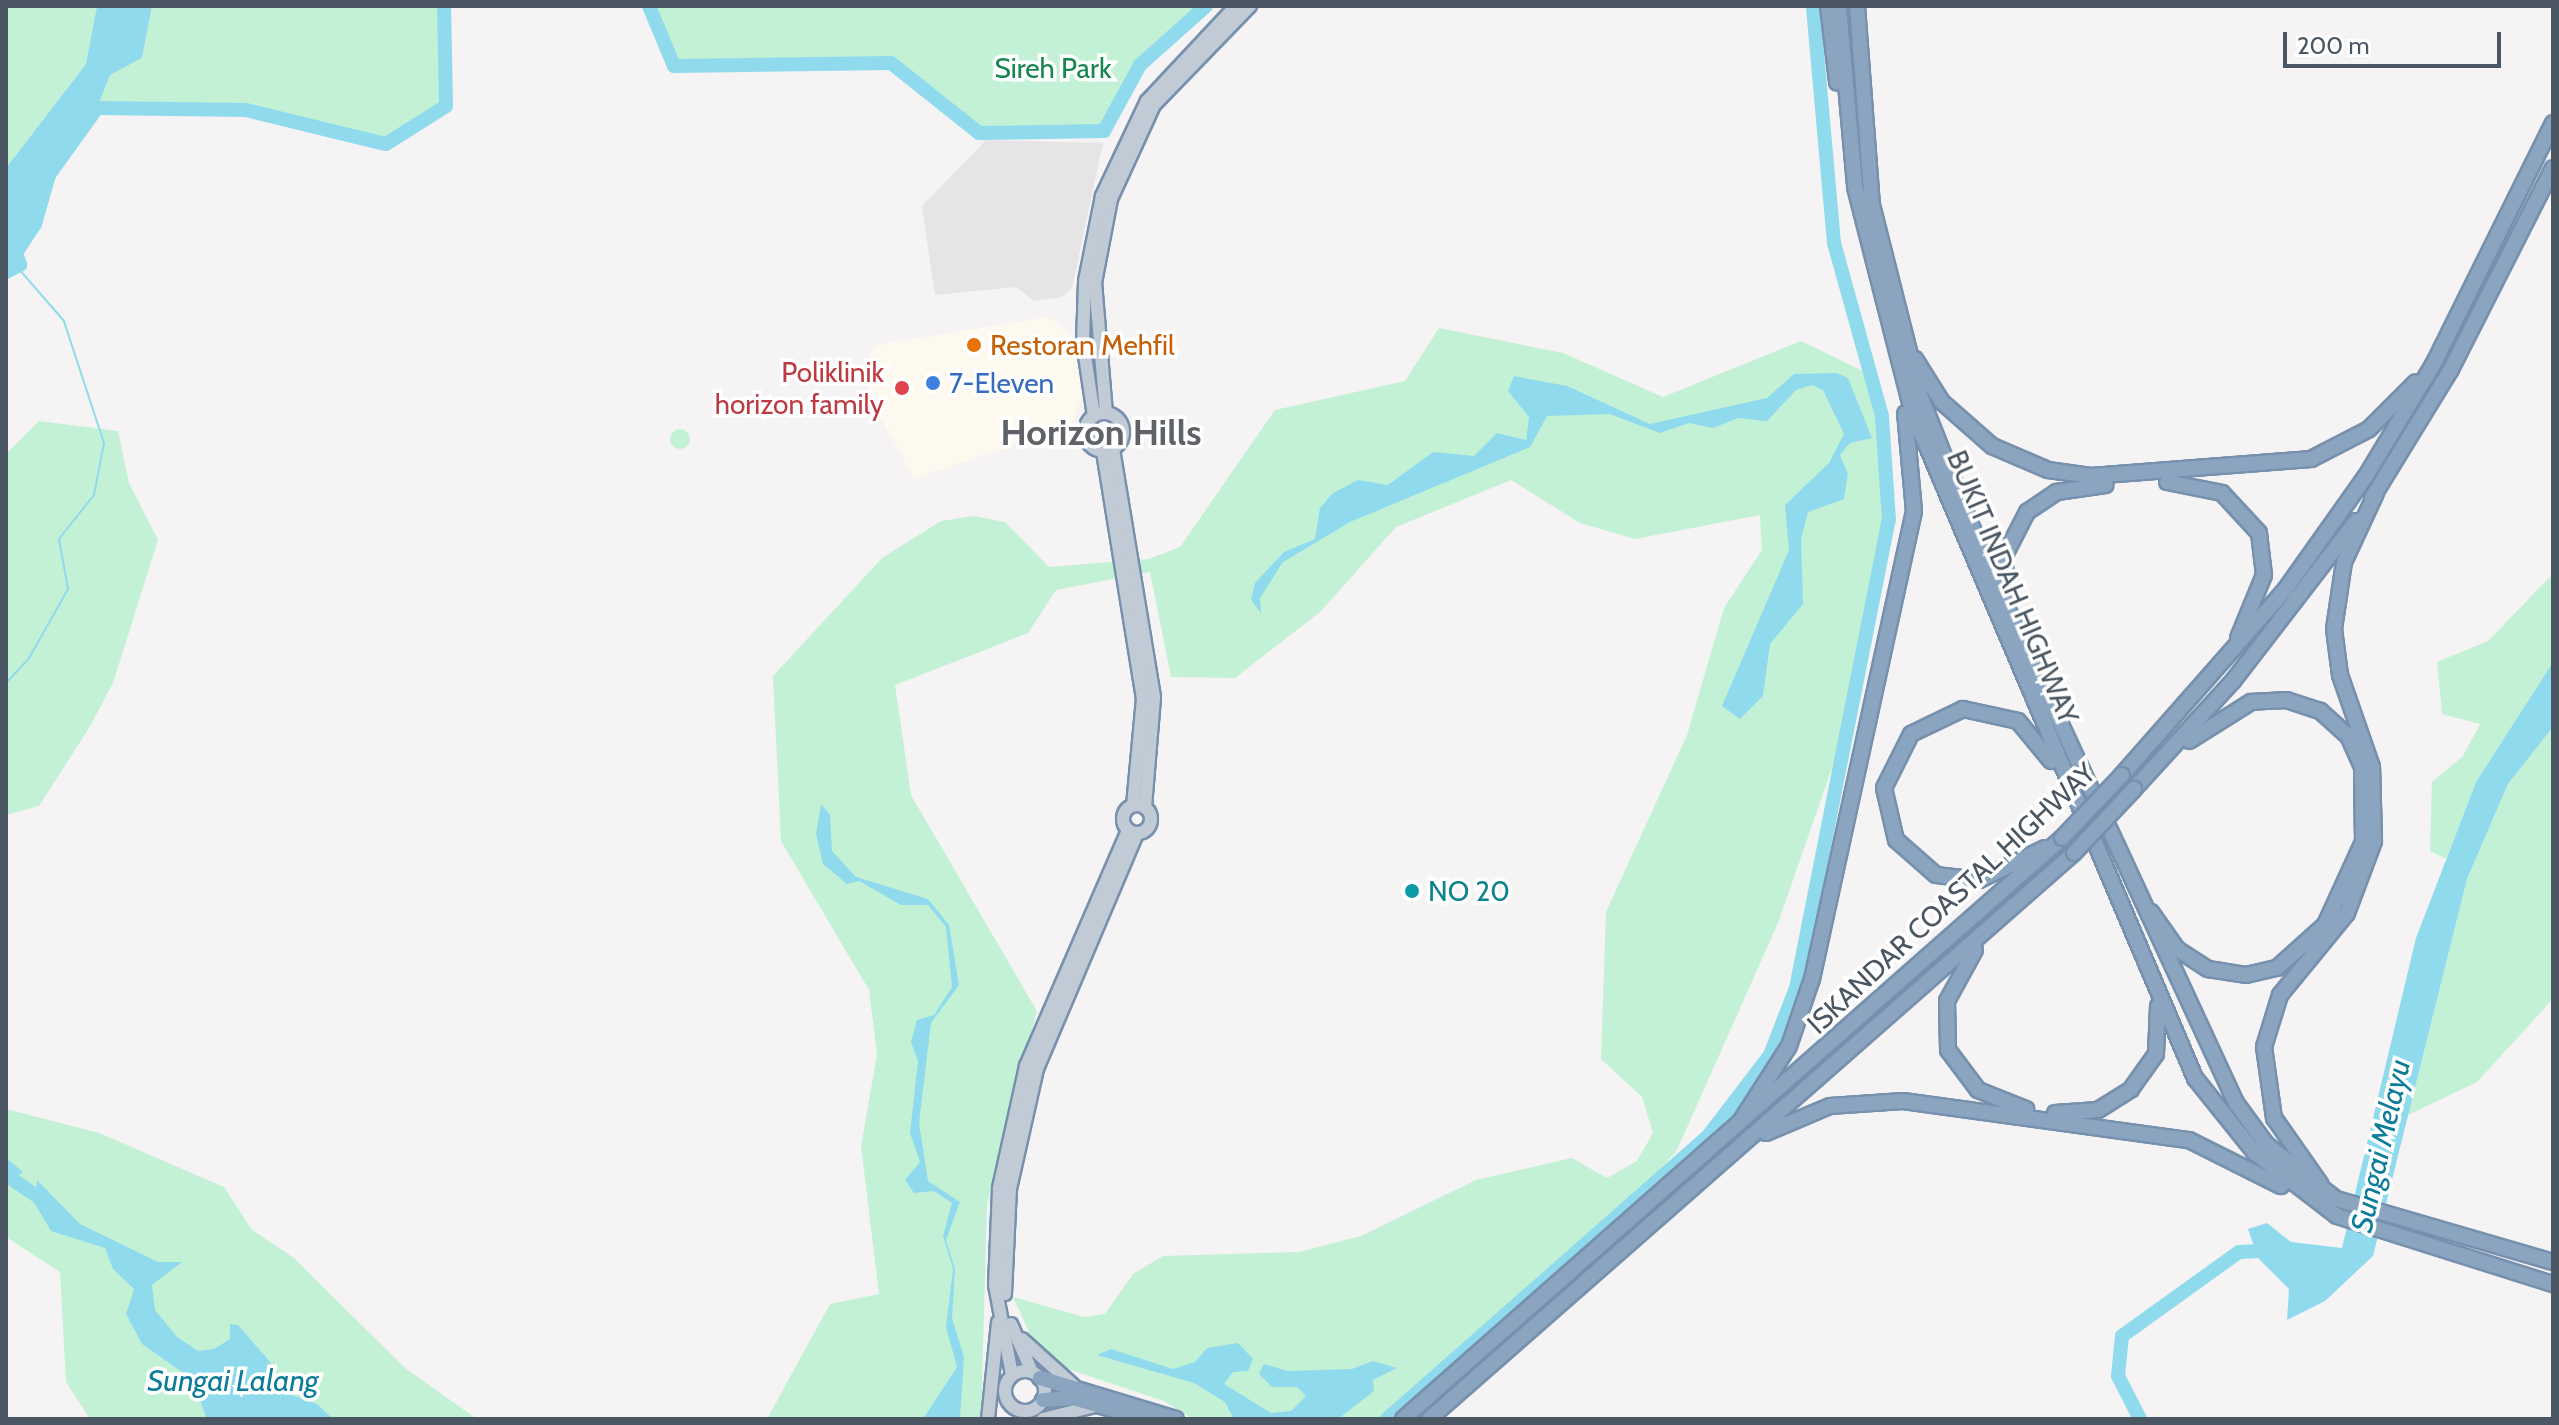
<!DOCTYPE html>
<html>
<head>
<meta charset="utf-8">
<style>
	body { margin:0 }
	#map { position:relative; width:2559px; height:1425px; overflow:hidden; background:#f5f3f3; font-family:Cabin,sans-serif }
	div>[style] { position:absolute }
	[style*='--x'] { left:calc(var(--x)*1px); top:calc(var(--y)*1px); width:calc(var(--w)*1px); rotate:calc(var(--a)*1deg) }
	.commercial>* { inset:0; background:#fdf9ef }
	.education>* { inset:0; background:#e6e4e5 }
	.green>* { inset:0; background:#c3f1d5 }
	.round { border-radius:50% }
	.water>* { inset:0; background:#90daee }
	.stream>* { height:2px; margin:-1px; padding:0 1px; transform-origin:1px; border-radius:1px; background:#90daee }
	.river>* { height:14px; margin:-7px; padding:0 7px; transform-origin:7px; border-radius:7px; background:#90daee }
	.roads { filter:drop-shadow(2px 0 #7690ad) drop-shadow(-2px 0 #7690ad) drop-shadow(0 2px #7690ad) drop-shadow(0 -2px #7690ad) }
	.secondary>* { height:12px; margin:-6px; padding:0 6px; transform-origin:6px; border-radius:6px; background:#c1cbd6 }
	.secondary>.ring { margin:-6px; padding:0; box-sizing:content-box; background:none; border:12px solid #c1cbd6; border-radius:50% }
	.highway>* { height:14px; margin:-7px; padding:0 7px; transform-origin:7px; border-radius:7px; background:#8ba5c1 }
	.bridges { filter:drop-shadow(2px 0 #7690ad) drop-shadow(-2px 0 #7690ad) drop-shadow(0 2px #7690ad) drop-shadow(0 -2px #7690ad) }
	.highway-bridge>* { height:14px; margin:-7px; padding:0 7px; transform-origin:7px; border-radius:7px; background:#8ba5c1 }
	.dots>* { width:22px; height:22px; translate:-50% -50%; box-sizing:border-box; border:4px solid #fff; border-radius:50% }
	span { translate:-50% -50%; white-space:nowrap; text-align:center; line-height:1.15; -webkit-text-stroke:7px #fff; paint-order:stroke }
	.park-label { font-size:28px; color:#17864f }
	.food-label { font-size:28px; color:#c56008 }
	.left { translate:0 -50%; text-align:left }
	.health-label { font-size:28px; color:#be3a42 }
	.right { translate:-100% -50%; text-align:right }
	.shop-label { font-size:28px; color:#366cbe }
	.street-label { font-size:28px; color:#4a5661 }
	.culture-label { font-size:28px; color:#0d838f }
	.water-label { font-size:30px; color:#0c7c9b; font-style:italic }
	.district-label { font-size:36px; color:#5f6368; font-weight:700 }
	.frame { position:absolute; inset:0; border:8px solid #4a5661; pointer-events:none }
	.scale { position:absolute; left:2283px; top:32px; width:218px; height:36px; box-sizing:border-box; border:4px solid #4a5661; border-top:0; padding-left:10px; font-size:24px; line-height:28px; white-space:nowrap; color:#4a5661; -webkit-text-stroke:6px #fff; paint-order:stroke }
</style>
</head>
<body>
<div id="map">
	<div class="commercial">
		<i style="clip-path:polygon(1047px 317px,1071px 333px,1083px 394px,1071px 425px,914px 479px,870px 398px,863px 366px,876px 345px)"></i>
	</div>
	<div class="education">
		<i style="clip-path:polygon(986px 140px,1103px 143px,1072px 288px,1062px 297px,1034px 301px,1016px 287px,935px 295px,922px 206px)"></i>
	</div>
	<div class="green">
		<i style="clip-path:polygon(6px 6px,97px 6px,86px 64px,6px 168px)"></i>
		<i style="clip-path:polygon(152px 6px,444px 6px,446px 106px,386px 144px,246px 110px,97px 108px,110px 75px,142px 58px)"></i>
		<i style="clip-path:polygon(649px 6px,1206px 6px,1140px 65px,1104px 131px,979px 133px,891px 63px,674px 66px)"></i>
		<i style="clip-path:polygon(1439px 328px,1563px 353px,1663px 397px,1801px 341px,1865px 372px,1880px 421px,1882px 524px,1847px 725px,1778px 923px,1677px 1150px,1639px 1195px,1379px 1419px,1193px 1419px,1164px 1401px,1062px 1367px,1030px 1334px,1013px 1297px,1084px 1317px,1105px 1314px,1133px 1274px,1163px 1256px,1299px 1252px,1361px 1236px,1476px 1180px,1572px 1158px,1607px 1178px,1637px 1161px,1653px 1133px,1642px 1097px,1601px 1059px,1606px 912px,1687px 735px,1724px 608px,1762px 550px,1760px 515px,1635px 539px,1580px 523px,1511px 480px,1396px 527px,1320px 612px,1235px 678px,1171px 677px,1150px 572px,1056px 590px,1028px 633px,895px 685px,911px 795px,1037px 1011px,987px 1204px,981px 1419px,767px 1419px,830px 1304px,879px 1294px,861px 1146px,877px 1055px,869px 990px,781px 841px,773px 676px,882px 558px,941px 521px,974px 516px,1005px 522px,1049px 567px,1149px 559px,1180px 547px,1275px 410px,1405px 381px)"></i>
		<i style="clip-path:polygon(39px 421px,118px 431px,129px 483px,158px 540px,113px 683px,89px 728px,39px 806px,6px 815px,6px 454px)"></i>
		<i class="round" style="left:670px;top:429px;width:20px;height:20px"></i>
		<i style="clip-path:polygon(2553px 574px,2553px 662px,2476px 782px,2446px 859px,2430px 851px,2432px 782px,2463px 756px,2480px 724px,2442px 714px,2437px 662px,2488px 641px)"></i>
		<i style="clip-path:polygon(2553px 727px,2553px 999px,2477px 1082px,2408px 1115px,2467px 879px,2508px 784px)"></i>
		<i style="clip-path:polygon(6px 1109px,99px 1133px,224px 1187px,252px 1230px,294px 1258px,405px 1368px,477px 1419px,90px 1419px,66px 1382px,60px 1272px,6px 1237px)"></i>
	</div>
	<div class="water">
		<i style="clip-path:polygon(97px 6px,152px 6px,142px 58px,110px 75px,97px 108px,49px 175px,35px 224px,16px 253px,20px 265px,6px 272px,6px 168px,86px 64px)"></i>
		<i style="clip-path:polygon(1837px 373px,1848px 378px,1872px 438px,1850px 443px,1840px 455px,1848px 474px,1844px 499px,1808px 512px,1801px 539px,1803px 604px,1770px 644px,1763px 696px,1740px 719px,1722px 706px,1789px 550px,1785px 505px,1829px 463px,1844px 434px,1823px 390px,1812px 385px,1796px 390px,1767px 421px,1738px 418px,1713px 428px,1689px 423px,1660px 433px,1610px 414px,1547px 416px,1530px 447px,1350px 522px,1283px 562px,1260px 598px,1261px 613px,1251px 600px,1255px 583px,1284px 552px,1315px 539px,1320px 508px,1333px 493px,1358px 480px,1388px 485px,1433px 452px,1474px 456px,1497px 433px,1526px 440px,1529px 417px,1508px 391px,1514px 376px,1567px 386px,1650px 424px,1767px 398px,1794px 374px)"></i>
		<i style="clip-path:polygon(2553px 662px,2553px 727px,2508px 784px,2467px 879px,2373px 1256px,2325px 1301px,2287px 1320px,2289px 1289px,2258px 1258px,2248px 1229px,2267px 1223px,2291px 1242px,2342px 1248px,2416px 938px,2476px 782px)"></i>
		<i style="clip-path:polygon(821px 804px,830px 815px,832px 851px,856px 877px,928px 899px,949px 925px,959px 985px,931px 1023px,919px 1123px,928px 1181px,960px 1202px,946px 1240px,955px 1269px,952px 1318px,964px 1357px,960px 1419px,923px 1419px,957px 1367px,946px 1327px,953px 1269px,943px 1236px,952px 1203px,934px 1191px,914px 1193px,905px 1180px,920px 1162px,910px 1133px,918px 1061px,911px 1042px,917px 1020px,934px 1015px,952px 987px,946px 927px,928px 905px,901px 905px,859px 881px,847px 884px,823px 864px,816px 834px)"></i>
		<i style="clip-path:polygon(6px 1158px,23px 1172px,6px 1184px)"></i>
		<i style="clip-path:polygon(37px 1180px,80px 1224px,158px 1262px,182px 1262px,152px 1285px,155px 1310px,177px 1337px,198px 1351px,214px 1349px,230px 1339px,230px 1324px,238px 1325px,271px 1363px,280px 1391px,317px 1404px,333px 1419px,207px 1419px,192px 1379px,142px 1344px,126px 1314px,134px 1289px,113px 1269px,105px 1248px,51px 1231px,35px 1204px)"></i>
		<i style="clip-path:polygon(1238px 1343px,1253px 1359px,1248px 1371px,1233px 1372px,1224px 1384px,1271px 1413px,1291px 1411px,1306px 1396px,1297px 1387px,1272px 1387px,1259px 1374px,1264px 1364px,1287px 1371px,1352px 1369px,1373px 1361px,1397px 1368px,1373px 1380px,1374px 1391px,1338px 1419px,1234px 1419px,1225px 1402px,1194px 1383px,1097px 1355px,1111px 1349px,1173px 1369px,1195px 1362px,1207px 1348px)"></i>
	</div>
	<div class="stream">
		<i style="--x:6;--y:683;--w:34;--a:-47"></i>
		<i style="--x:29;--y:658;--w:79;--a:-60.5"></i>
		<i style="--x:68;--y:589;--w:51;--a:-100.2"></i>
		<i style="--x:59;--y:539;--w:56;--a:-51.5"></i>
		<i style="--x:94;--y:495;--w:53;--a:-79.1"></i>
		<i style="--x:104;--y:443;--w:128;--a:-108.2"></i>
		<i style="--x:64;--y:321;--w:72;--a:-131"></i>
	</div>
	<div class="river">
		<i style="--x:649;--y:6;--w:65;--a:67.4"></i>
		<i style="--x:674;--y:66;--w:217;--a:-0.8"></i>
		<i style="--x:891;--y:63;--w:112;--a:38.5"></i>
		<i style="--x:979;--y:133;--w:125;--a:-0.9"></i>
		<i style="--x:1104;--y:131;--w:75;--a:-61.4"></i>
		<i style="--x:1140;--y:65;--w:89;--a:-41.8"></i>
		<i style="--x:6;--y:272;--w:16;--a:-27"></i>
		<i style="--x:20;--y:265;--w:13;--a:-108"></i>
		<i style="--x:16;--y:253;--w:35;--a:-57"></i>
		<i style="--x:35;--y:224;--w:51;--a:-74.1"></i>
		<i style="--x:49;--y:175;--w:82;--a:-54.4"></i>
		<i style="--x:97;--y:108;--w:149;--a:0.8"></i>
		<i style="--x:246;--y:110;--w:144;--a:13.7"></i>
		<i style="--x:386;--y:144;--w:71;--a:-32.3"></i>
		<i style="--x:446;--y:106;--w:100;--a:-91.1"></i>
		<i style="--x:6;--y:1175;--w:50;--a:34.3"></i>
		<i style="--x:1387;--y:1419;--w:428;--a:-41.4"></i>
		<i style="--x:1708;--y:1136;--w:102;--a:-52.6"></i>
		<i style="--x:1770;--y:1055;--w:72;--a:-68.8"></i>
		<i style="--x:1796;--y:988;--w:477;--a:-78.8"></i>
		<i style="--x:1889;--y:520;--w:104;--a:-93.9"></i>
		<i style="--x:1882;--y:416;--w:180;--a:-105.5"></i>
		<i style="--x:1834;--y:243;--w:238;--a:-95.1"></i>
		<i style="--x:2140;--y:1419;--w:48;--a:-117.1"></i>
		<i style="--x:2118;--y:1376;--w:40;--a:-84.3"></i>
		<i style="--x:2122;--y:1336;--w:144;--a:-35.7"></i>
		<i style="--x:2239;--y:1252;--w:33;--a:-3"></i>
	</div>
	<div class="roads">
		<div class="secondary">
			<i class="ring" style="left:1085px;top:413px;width:26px;height:26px"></i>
			<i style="--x:1106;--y:413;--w:130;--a:-94.8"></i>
			<i style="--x:1095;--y:283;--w:86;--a:-79.2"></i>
			<i style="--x:1111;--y:199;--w:103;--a:-65.4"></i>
			<i style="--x:1154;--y:105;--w:138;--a:-45.9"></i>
			<i style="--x:1094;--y:416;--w:75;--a:-98.5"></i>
			<i style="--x:1083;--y:342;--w:61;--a:-88.1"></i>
			<i style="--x:1085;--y:281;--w:87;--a:-78.7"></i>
			<i style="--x:1102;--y:196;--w:105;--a:-64.7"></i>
			<i style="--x:1147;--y:101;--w:130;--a:-46.9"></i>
			<i style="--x:1113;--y:449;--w:252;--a:80.6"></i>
			<i style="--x:1154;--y:698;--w:110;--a:94.7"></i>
			<i style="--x:1103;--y:452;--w:249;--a:80.8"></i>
			<i style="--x:1143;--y:698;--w:108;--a:95.3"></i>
			<i class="ring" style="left:1123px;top:805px;width:16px;height:16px"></i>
			<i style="--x:1005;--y:1294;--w:105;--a:-87.3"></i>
			<i style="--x:1010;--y:1189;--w:123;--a:-77.3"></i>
			<i style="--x:1037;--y:1069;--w:256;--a:-67"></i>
			<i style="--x:1011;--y:1324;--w:52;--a:66.4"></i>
			<i style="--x:1022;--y:1339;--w:69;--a:42"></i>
			<i class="ring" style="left:1005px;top:1371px;width:28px;height:28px"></i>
			<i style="--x:1012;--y:1375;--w:92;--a:-100.7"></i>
			<i style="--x:995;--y:1285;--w:97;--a:-87.6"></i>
			<i style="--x:999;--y:1188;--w:125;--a:-77.5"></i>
			<i style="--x:1026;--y:1066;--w:257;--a:-66.6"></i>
			<i style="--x:988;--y:1419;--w:97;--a:-84.1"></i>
			<i style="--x:1043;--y:1419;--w:54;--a:-14"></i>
		</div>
		<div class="highway">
			<i style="--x:1828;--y:6;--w:77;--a:83.2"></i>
			<i style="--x:1839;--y:6;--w:182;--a:84.9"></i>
			<i style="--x:1855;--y:187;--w:231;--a:75.7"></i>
			<i style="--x:1912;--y:411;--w:725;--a:67.01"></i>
			<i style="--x:2195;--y:1078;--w:96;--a:51.3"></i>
			<i style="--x:2255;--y:1153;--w:103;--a:37.5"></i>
			<i style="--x:2337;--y:1216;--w:226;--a:17.5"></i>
			<i style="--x:1857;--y:6;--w:200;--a:85.7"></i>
			<i style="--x:1872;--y:205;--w:196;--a:75.8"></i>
			<i style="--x:1920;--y:395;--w:177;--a:68.5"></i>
			<i style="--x:1985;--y:560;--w:598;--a:65.19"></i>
			<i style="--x:2236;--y:1103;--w:51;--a:53.8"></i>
			<i style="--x:2266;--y:1144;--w:89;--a:38.2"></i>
			<i style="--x:2336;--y:1199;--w:226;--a:16.2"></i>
			<i style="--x:1915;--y:359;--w:51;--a:57.9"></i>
			<i style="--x:1942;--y:402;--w:67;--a:41.3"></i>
			<i style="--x:1992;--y:446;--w:61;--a:23.2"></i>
			<i style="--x:2048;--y:470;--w:43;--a:7.9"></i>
			<i style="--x:2091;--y:476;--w:221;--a:-4.4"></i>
			<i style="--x:2311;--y:459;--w:65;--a:-27.3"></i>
			<i style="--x:2369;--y:429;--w:66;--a:-45"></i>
			<i style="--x:2167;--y:482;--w:56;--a:11.3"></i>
			<i style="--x:2222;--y:493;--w:54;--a:47.2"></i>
			<i style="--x:2259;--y:533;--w:42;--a:83.2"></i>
			<i style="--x:2264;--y:575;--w:68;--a:112.4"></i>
			<i style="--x:2372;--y:498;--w:151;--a:-58.5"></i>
			<i style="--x:2451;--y:369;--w:225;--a:-63.1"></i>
			<i style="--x:2009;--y:598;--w:41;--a:-97"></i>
			<i style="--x:2004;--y:557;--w:51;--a:-62.9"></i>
			<i style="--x:2027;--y:512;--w:36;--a:-34"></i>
			<i style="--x:2057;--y:492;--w:49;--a:-8.1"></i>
			<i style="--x:2122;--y:775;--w:247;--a:-48.6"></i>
			<i style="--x:2285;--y:590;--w:140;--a:-54.6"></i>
			<i style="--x:2366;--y:476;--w:130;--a:-58.9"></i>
			<i style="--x:2433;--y:365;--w:270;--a:-63.6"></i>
			<i style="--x:2134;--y:789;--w:147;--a:-47.5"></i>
			<i style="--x:2233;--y:681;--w:202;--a:-52.4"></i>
			<i style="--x:2045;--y:848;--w:73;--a:154.1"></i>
			<i style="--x:1979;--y:880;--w:43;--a:-173.4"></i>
			<i style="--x:1936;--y:875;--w:53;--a:-138.8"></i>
			<i style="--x:1896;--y:840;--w:53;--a:-103"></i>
			<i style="--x:1884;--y:788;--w:60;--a:-63.4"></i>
			<i style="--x:1911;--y:734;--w:58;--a:-25.7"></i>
			<i style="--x:1963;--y:709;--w:56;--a:12.3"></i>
			<i style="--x:2018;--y:721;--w:52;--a:50.5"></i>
			<i style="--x:2151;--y:912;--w:45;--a:54.9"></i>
			<i style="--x:2177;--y:949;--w:37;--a:33"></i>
			<i style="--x:2208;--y:969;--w:38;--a:9"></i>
			<i style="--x:2246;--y:975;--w:32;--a:-13"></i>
			<i style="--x:2277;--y:968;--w:64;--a:-41.9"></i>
			<i style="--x:2325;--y:925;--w:91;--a:-65.4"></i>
			<i style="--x:2363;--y:842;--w:75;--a:-90.8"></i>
			<i style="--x:2362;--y:767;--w:34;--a:-114"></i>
			<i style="--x:2348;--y:736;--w:38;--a:-138"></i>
			<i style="--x:2320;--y:711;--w:35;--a:-162"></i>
			<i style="--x:2287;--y:700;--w:36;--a:177"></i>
			<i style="--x:2251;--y:702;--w:73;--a:147.8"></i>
			<i style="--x:1975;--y:950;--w:58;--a:118.8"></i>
			<i style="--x:1947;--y:1001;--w:49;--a:88.8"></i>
			<i style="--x:1948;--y:1050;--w:50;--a:53.1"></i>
			<i style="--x:1978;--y:1090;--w:52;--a:21.6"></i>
			<i style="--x:2055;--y:1113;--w:43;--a:-4"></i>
			<i style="--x:2098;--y:1110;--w:39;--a:-32"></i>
			<i style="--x:2131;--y:1089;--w:43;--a:-54.5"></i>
			<i style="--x:2156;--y:1054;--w:48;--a:-87.6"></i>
			<i style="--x:1740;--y:1122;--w:90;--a:-57.2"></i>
			<i style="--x:1789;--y:1046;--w:71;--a:-71.1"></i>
			<i style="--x:1812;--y:979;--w:479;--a:-77.7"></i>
			<i style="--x:1914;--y:511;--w:98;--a:-95.2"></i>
			<i style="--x:1766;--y:1133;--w:69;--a:-22.9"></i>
			<i style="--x:1830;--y:1106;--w:73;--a:-3.9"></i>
			<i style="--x:1903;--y:1101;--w:289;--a:7.8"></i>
			<i style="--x:2189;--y:1140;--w:103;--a:26.6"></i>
			<i style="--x:2321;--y:1185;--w:82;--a:-125"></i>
			<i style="--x:2274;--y:1118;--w:72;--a:-98"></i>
			<i style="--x:2264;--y:1047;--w:54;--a:-72.9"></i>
			<i style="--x:2280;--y:995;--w:106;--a:-50.7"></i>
			<i style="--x:2347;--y:913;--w:77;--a:-69.4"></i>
			<i style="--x:2374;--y:841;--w:74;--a:-91.5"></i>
			<i style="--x:2372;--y:767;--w:97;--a:-109.2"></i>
			<i style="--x:2340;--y:675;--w:46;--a:-97.4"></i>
			<i style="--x:2334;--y:629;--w:68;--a:-81.5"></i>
			<i style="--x:2344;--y:562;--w:76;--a:-65.1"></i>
			<i style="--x:1040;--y:1378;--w:142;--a:16.8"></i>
			<i style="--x:1043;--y:1400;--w:30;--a:-4"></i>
			<i style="--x:1073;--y:1398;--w:76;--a:16"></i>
			<i style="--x:1403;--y:1419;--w:879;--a:-41.4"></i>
			<i style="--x:1429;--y:1419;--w:858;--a:-41.27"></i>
		</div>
	</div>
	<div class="bridges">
		<div class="highway-bridge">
			<i style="--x:2062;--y:838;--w:87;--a:-46.4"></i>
			<i style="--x:2074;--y:853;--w:88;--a:-46.8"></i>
		</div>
	</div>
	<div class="dots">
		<i style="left:974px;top:345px;background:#e8710a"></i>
		<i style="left:933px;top:383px;background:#3f7fe0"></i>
		<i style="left:902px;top:388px;background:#e0444e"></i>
		<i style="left:1412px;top:891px;background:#0f9aa8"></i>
	</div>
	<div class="park-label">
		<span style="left:1053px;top:68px">Sireh Park</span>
	</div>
	<div class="food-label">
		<span class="left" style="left:990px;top:345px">Restoran Mehfil</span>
	</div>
	<div class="health-label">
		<span class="right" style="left:884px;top:388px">Poliklinik<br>horizon family</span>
	</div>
	<div class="shop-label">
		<span class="left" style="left:949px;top:383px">7-Eleven</span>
	</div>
	<div class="street-label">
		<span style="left:2013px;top:587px;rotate:67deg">BUKIT INDAH HIGHWAY</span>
		<span style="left:1951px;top:898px;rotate:-43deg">ISKANDAR COASTAL HIGHWAY</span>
	</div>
	<div class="culture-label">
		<span class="left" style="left:1428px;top:891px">NO 20</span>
	</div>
	<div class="water-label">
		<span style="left:2381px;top:1146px;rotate:-77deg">Sungai Melayu</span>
		<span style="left:233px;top:1381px">Sungai Lalang</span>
	</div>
	<div class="district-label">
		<span style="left:1101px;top:433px">Horizon Hills</span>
	</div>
	<div class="frame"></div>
	<div class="scale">200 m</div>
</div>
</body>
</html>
